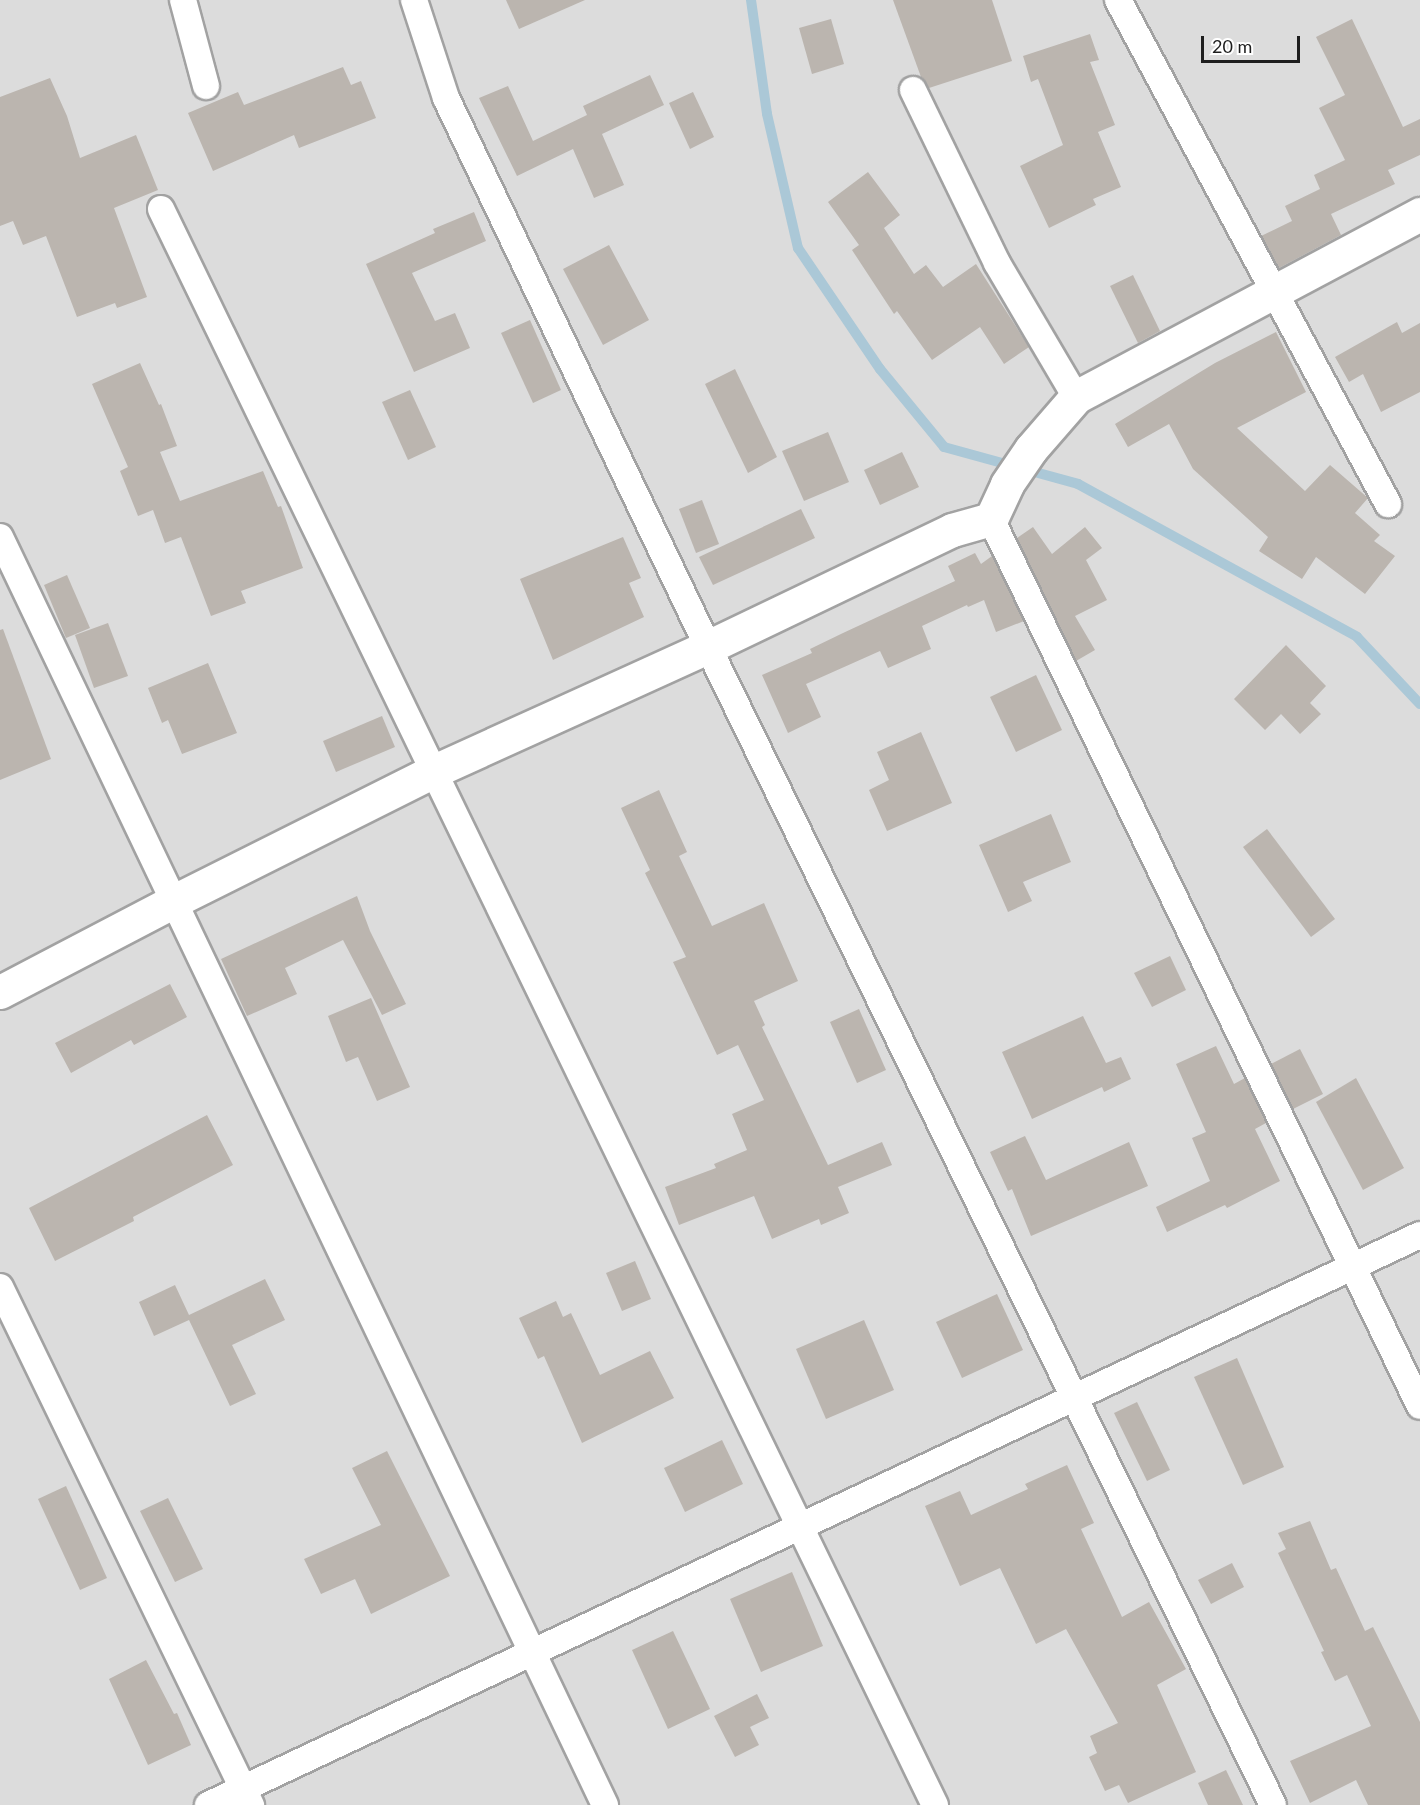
<!DOCTYPE html>
<html>
<head>
<meta charset="utf-8">
<style>
	body { margin:0 }
	#map { position:relative; width:1420px; height:1805px; overflow:hidden; background:#eeece6; font-family:Lato,sans-serif }
	div>[style] { position:absolute }
	[style*='--x'] { left:calc(var(--x)*1px); top:calc(var(--y)*1px); width:calc(var(--w)*1px); rotate:calc(var(--a)*1deg) }
	.residential>* { inset:0; background:#dcdcdc }
	.stream>* { height:10px; margin:-5px; padding:0 5px; transform-origin:5px; border-radius:5px; background:#abc8d7 }
	.building>* { inset:0; background:#bbb5af }
	.roads { filter:drop-shadow(2px 0 #a2a2a2) drop-shadow(-2px 0 #a2a2a2) drop-shadow(0 2px #a2a2a2) drop-shadow(0 -2px #a2a2a2) }
	.minor>* { height:26px; margin:-13px; padding:0 13px; transform-origin:13px; border-radius:13px; background:#fff }
	.tertiary>* { height:33px; margin:-16.5px; padding:0 16.5px; transform-origin:16.5px; border-radius:16.5px; background:#fff }
	span { translate:-50% -50%; white-space:nowrap; text-align:center; line-height:1.15; -webkit-text-stroke:6px #fff; paint-order:stroke }
	.scale { position:absolute; left:1201px; top:36px; width:99px; height:27px; box-sizing:border-box; border:3px solid #1e1e1e; border-top:0; padding-left:8px; font-size:18px; line-height:21px; white-space:nowrap; color:#1e1e1e; -webkit-text-stroke:4px #fff; paint-order:stroke }
</style>
</head>
<body>
<div id="map">
	<div class="residential">
		<i style="clip-path:polygon(0 0,1420px 0,1420px 1805px,0 1805px)"></i>
	</div>
	<div class="stream">
		<i style="--x:751;--y:0;--w:115;--a:82"></i>
		<i style="--x:767;--y:114;--w:138;--a:77"></i>
		<i style="--x:798;--y:248;--w:146;--a:55.9"></i>
		<i style="--x:880;--y:369;--w:101;--a:50.6"></i>
		<i style="--x:944;--y:447;--w:139;--a:15.4"></i>
		<i style="--x:1078;--y:484;--w:318;--a:28.7"></i>
		<i style="--x:1357;--y:637;--w:92;--a:46.8"></i>
	</div>
	<div class="building">
		<i style="clip-path:polygon(506px 0,585px 0,519px 29px)"></i>
		<i style="clip-path:polygon(893px 0,992px 0,1012px 61px,929px 88px,921px 77px)"></i>
		<i style="clip-path:polygon(831px 19px,844px 64px,812px 74px,799px 28px)"></i>
		<i style="clip-path:polygon(1352px 19px,1403px 127px,1420px 119px,1420px 155px,1388px 170px,1395px 184px,1331px 214px,1341px 235px,1279px 268px,1261px 236px,1292px 221px,1285px 206px,1320px 189px,1314px 175px,1345px 160px,1319px 108px,1345px 95px,1316px 37px)"></i>
		<i style="clip-path:polygon(1090px 34px,1099px 60px,1090px 62px,1115px 125px,1098px 132px,1121px 187px,1093px 199px,1096px 205px,1049px 228px,1020px 166px,1063px 145px,1038px 79px,1031px 82px,1023px 56px)"></i>
		<i style="clip-path:polygon(343px 67px,351px 85px,361px 81px,376px 118px,299px 148px,294px 135px,213px 171px,188px 113px,238px 92px,244px 105px)"></i>
		<i style="clip-path:polygon(650px 75px,664px 105px,602px 134px,624px 185px,594px 198px,573px 149px,517px 176px,479px 98px,508px 86px,533px 141px,587px 115px,583px 106px)"></i>
		<i style="clip-path:polygon(50px 78px,67px 116px,80px 158px,136px 135px,158px 190px,114px 208px,147px 297px,117px 308px,115px 303px,77px 317px,46px 236px,23px 245px,13px 221px,0 226px,0 97px)"></i>
		<i style="clip-path:polygon(693px 92px,714px 137px,690px 149px,669px 103px)"></i>
		<i style="clip-path:polygon(868px 172px,900px 215px,884px 228px,914px 274px,926px 265px,943px 287px,976px 264px,1029px 347px,1004px 364px,980px 327px,932px 360px,897px 311px,894px 314px,852px 250px,859px 245px,828px 202px)"></i>
		<i style="clip-path:polygon(474px 212px,486px 241px,412px 273px,435px 321px,455px 313px,470px 348px,414px 372px,366px 264px,435px 233px,433px 229px)"></i>
		<i style="clip-path:polygon(609px 245px,649px 320px,603px 345px,563px 269px)"></i>
		<i style="clip-path:polygon(1133px 275px,1160px 331px,1138px 343px,1110px 286px)"></i>
		<i style="clip-path:polygon(530px 320px,561px 390px,533px 403px,501px 333px)"></i>
		<i style="clip-path:polygon(1397px 322px,1402px 333px,1420px 323px,1420px 392px,1381px 412px,1363px 374px,1349px 382px,1335px 357px)"></i>
		<i style="clip-path:polygon(1276px 332px,1306px 392px,1237px 428px,1305px 491px,1330px 465px,1368px 498px,1355px 513px,1380px 535px,1374px 541px,1395px 556px,1365px 594px,1316px 557px,1302px 579px,1259px 551px,1268px 537px,1193px 469px,1169px 424px,1128px 447px,1115px 424px,1215px 363px)"></i>
		<i style="clip-path:polygon(140px 363px,159px 405px,161px 404px,177px 446px,160px 452px,180px 501px,263px 471px,278px 507px,281px 506px,303px 568px,241px 591px,246px 603px,211px 616px,181px 537px,165px 543px,153px 510px,138px 516px,120px 471px,128px 467px,92px 384px)"></i>
		<i style="clip-path:polygon(735px 369px,777px 457px,748px 473px,705px 384px)"></i>
		<i style="clip-path:polygon(410px 390px,436px 447px,408px 460px,382px 402px)"></i>
		<i style="clip-path:polygon(828px 432px,849px 482px,804px 501px,782px 451px)"></i>
		<i style="clip-path:polygon(902px 452px,919px 487px,880px 505px,864px 470px)"></i>
		<i style="clip-path:polygon(702px 500px,719px 544px,696px 553px,679px 509px)"></i>
		<i style="clip-path:polygon(801px 509px,815px 538px,713px 585px,699px 557px)"></i>
		<i style="clip-path:polygon(1033px 527px,1052px 554px,1085px 527px,1102px 548px,1086px 560px,1107px 600px,1075px 616px,1095px 650px,1076px 661px,1017px 538px)"></i>
		<i style="clip-path:polygon(623px 537px,641px 578px,629px 583px,644px 617px,553px 660px,520px 579px)"></i>
		<i style="clip-path:polygon(975px 553px,981px 564px,992px 556px,1024px 621px,996px 632px,984px 600px,968px 607px,967px 605px,922px 626px,931px 649px,888px 668px,880px 651px,806px 684px,821px 717px,788px 733px,762px 675px,812px 653px,810px 649px,843px 633px,955px 581px,948px 566px)"></i>
		<i style="clip-path:polygon(67px 575px,90px 628px,66px 638px,44px 585px)"></i>
		<i style="clip-path:polygon(108px 623px,128px 676px,94px 688px,75px 635px)"></i>
		<i style="clip-path:polygon(3px 629px,51px 759px,0 780px,0 630px)"></i>
		<i style="clip-path:polygon(1286px 645px,1326px 686px,1310px 703px,1321px 714px,1300px 734px,1281px 714px,1265px 730px,1234px 699px)"></i>
		<i style="clip-path:polygon(208px 663px,237px 733px,182px 754px,168px 720px,162px 723px,148px 688px)"></i>
		<i style="clip-path:polygon(1036px 675px,1062px 730px,1016px 752px,990px 697px)"></i>
		<i style="clip-path:polygon(382px 716px,395px 747px,336px 772px,323px 741px)"></i>
		<i style="clip-path:polygon(921px 732px,952px 803px,887px 831px,869px 790px,889px 780px,877px 752px)"></i>
		<i style="clip-path:polygon(659px 790px,687px 852px,679px 856px,712px 926px,764px 903px,798px 981px,754px 1001px,765px 1025px,762px 1027px,828px 1165px,882px 1142px,892px 1165px,838px 1187px,849px 1213px,821px 1225px,819px 1219px,772px 1239px,754px 1196px,679px 1225px,665px 1187px,716px 1168px,714px 1164px,747px 1150px,732px 1114px,764px 1100px,738px 1045px,717px 1055px,673px 962px,686px 957px,645px 873px,650px 870px,621px 808px)"></i>
		<i style="clip-path:polygon(1051px 814px,1071px 862px,1023px 882px,1032px 901px,1008px 912px,979px 845px)"></i>
		<i style="clip-path:polygon(1267px 829px,1335px 919px,1311px 937px,1243px 847px)"></i>
		<i style="clip-path:polygon(357px 896px,370px 931px,406px 1004px,382px 1015px,343px 940px,285px 968px,297px 994px,247px 1016px,221px 959px)"></i>
		<i style="clip-path:polygon(1170px 956px,1186px 990px,1152px 1007px,1134px 973px)"></i>
		<i style="clip-path:polygon(170px 984px,187px 1017px,134px 1045px,131px 1040px,71px 1073px,55px 1043px)"></i>
		<i style="clip-path:polygon(371px 998px,410px 1087px,377px 1101px,358px 1057px,346px 1062px,328px 1016px)"></i>
		<i style="clip-path:polygon(859px 1009px,886px 1070px,857px 1083px,830px 1022px)"></i>
		<i style="clip-path:polygon(1083px 1016px,1106px 1063px,1121px 1057px,1131px 1079px,1104px 1092px,1102px 1087px,1032px 1119px,1002px 1052px)"></i>
		<i style="clip-path:polygon(1216px 1046px,1234px 1084px,1245px 1078px,1266px 1123px,1255px 1129px,1280px 1181px,1227px 1208px,1225px 1205px,1167px 1232px,1156px 1207px,1210px 1181px,1192px 1138px,1206px 1132px,1176px 1064px)"></i>
		<i style="clip-path:polygon(1300px 1049px,1323px 1094px,1293px 1109px,1271px 1064px)"></i>
		<i style="clip-path:polygon(1356px 1078px,1404px 1168px,1363px 1190px,1316px 1102px)"></i>
		<i style="clip-path:polygon(207px 1115px,233px 1165px,133px 1217px,134px 1221px,55px 1261px,29px 1208px)"></i>
		<i style="clip-path:polygon(1025px 1136px,1046px 1180px,1129px 1142px,1148px 1186px,1031px 1236px,1012px 1189px,1008px 1191px,990px 1152px)"></i>
		<i style="clip-path:polygon(635px 1261px,651px 1299px,622px 1311px,606px 1273px)"></i>
		<i style="clip-path:polygon(265px 1279px,285px 1320px,232px 1345px,256px 1394px,230px 1406px,189px 1320px,154px 1336px,139px 1302px,175px 1285px,189px 1315px)"></i>
		<i style="clip-path:polygon(997px 1294px,1023px 1350px,962px 1378px,936px 1322px)"></i>
		<i style="clip-path:polygon(556px 1301px,563px 1317px,571px 1313px,600px 1375px,650px 1351px,674px 1398px,582px 1443px,544px 1356px,538px 1359px,519px 1318px)"></i>
		<i style="clip-path:polygon(864px 1320px,894px 1390px,826px 1419px,796px 1349px)"></i>
		<i style="clip-path:polygon(1237px 1358px,1284px 1467px,1243px 1485px,1194px 1377px)"></i>
		<i style="clip-path:polygon(1137px 1402px,1170px 1470px,1147px 1481px,1114px 1413px)"></i>
		<i style="clip-path:polygon(722px 1440px,743px 1484px,685px 1512px,664px 1468px)"></i>
		<i style="clip-path:polygon(387px 1451px,450px 1576px,371px 1614px,355px 1579px,321px 1594px,304px 1559px,381px 1525px,352px 1468px)"></i>
		<i style="clip-path:polygon(1067px 1465px,1094px 1523px,1081px 1529px,1122px 1617px,1149px 1602px,1186px 1669px,1157px 1685px,1196px 1772px,1128px 1803px,1119px 1785px,1105px 1791px,1089px 1757px,1097px 1753px,1090px 1736px,1118px 1723px,1066px 1629px,1036px 1644px,1000px 1568px,960px 1586px,925px 1506px,960px 1491px,971px 1515px,1028px 1489px,1025px 1484px)"></i>
		<i style="clip-path:polygon(66px 1486px,107px 1578px,80px 1590px,38px 1499px)"></i>
		<i style="clip-path:polygon(168px 1498px,203px 1569px,175px 1582px,140px 1511px)"></i>
		<i style="clip-path:polygon(1310px 1521px,1331px 1570px,1336px 1568px,1365px 1631px,1373px 1627px,1420px 1722px,1420px 1805px,1368px 1805px,1356px 1780px,1310px 1803px,1290px 1761px,1371px 1726px,1347px 1675px,1335px 1681px,1321px 1652px,1324px 1651px,1278px 1553px,1286px 1549px,1278px 1533px)"></i>
		<i style="clip-path:polygon(1232px 1563px,1244px 1587px,1211px 1604px,1198px 1580px)"></i>
		<i style="clip-path:polygon(792px 1572px,823px 1646px,761px 1672px,730px 1599px)"></i>
		<i style="clip-path:polygon(673px 1631px,710px 1709px,668px 1729px,632px 1650px)"></i>
		<i style="clip-path:polygon(146px 1660px,174px 1714px,177px 1713px,191px 1745px,148px 1765px,109px 1679px)"></i>
		<i style="clip-path:polygon(757px 1694px,769px 1718px,750px 1727px,759px 1745px,735px 1757px,714px 1716px)"></i>
		<i style="clip-path:polygon(1226px 1770px,1243px 1805px,1208px 1805px,1198px 1783px)"></i>
	</div>
	<div class="roads">
		<div class="minor">
			<i style="--x:183;--y:0;--w:89;--a:75"></i>
			<i style="--x:414;--y:0;--w:103;--a:71.9"></i>
			<i style="--x:446;--y:98;--w:608;--a:64.49"></i>
			<i style="--x:708;--y:647;--w:1288;--a:63.99"></i>
			<i style="--x:1118;--y:0;--w:572;--a:61.82"></i>
			<i style="--x:913;--y:90;--w:192;--a:64.1"></i>
			<i style="--x:997;--y:263;--w:156;--a:59.5"></i>
			<i style="--x:161;--y:209;--w:1774;--a:64.13"></i>
			<i style="--x:991;--y:519;--w:985;--a:64.19"></i>
			<i style="--x:0;--y:537;--w:1405;--a:64.49"></i>
			<i style="--x:0;--y:1287;--w:576;--a:64.15"></i>
			<i style="--x:208;--y:1805;--w:1339;--a:-25.19"></i>
		</div>
		<div class="tertiary">
			<i style="--x:0;--y:992;--w:194;--a:-27.6"></i>
			<i style="--x:172;--y:902;--w:291;--a:-26.6"></i>
			<i style="--x:432;--y:772;--w:303;--a:-24.4"></i>
			<i style="--x:708;--y:647;--w:271;--a:-25.6"></i>
			<i style="--x:952;--y:530;--w:41;--a:-15.8"></i>
			<i style="--x:991;--y:519;--w:38;--a:-65"></i>
			<i style="--x:1007;--y:484;--w:42;--a:-55.6"></i>
			<i style="--x:1031;--y:449;--w:69;--a:-49.1"></i>
			<i style="--x:1076;--y:397;--w:390;--a:-28"></i>
		</div>
	</div>
	<div class="scale">20 m</div>
</div>
</body>
</html>
